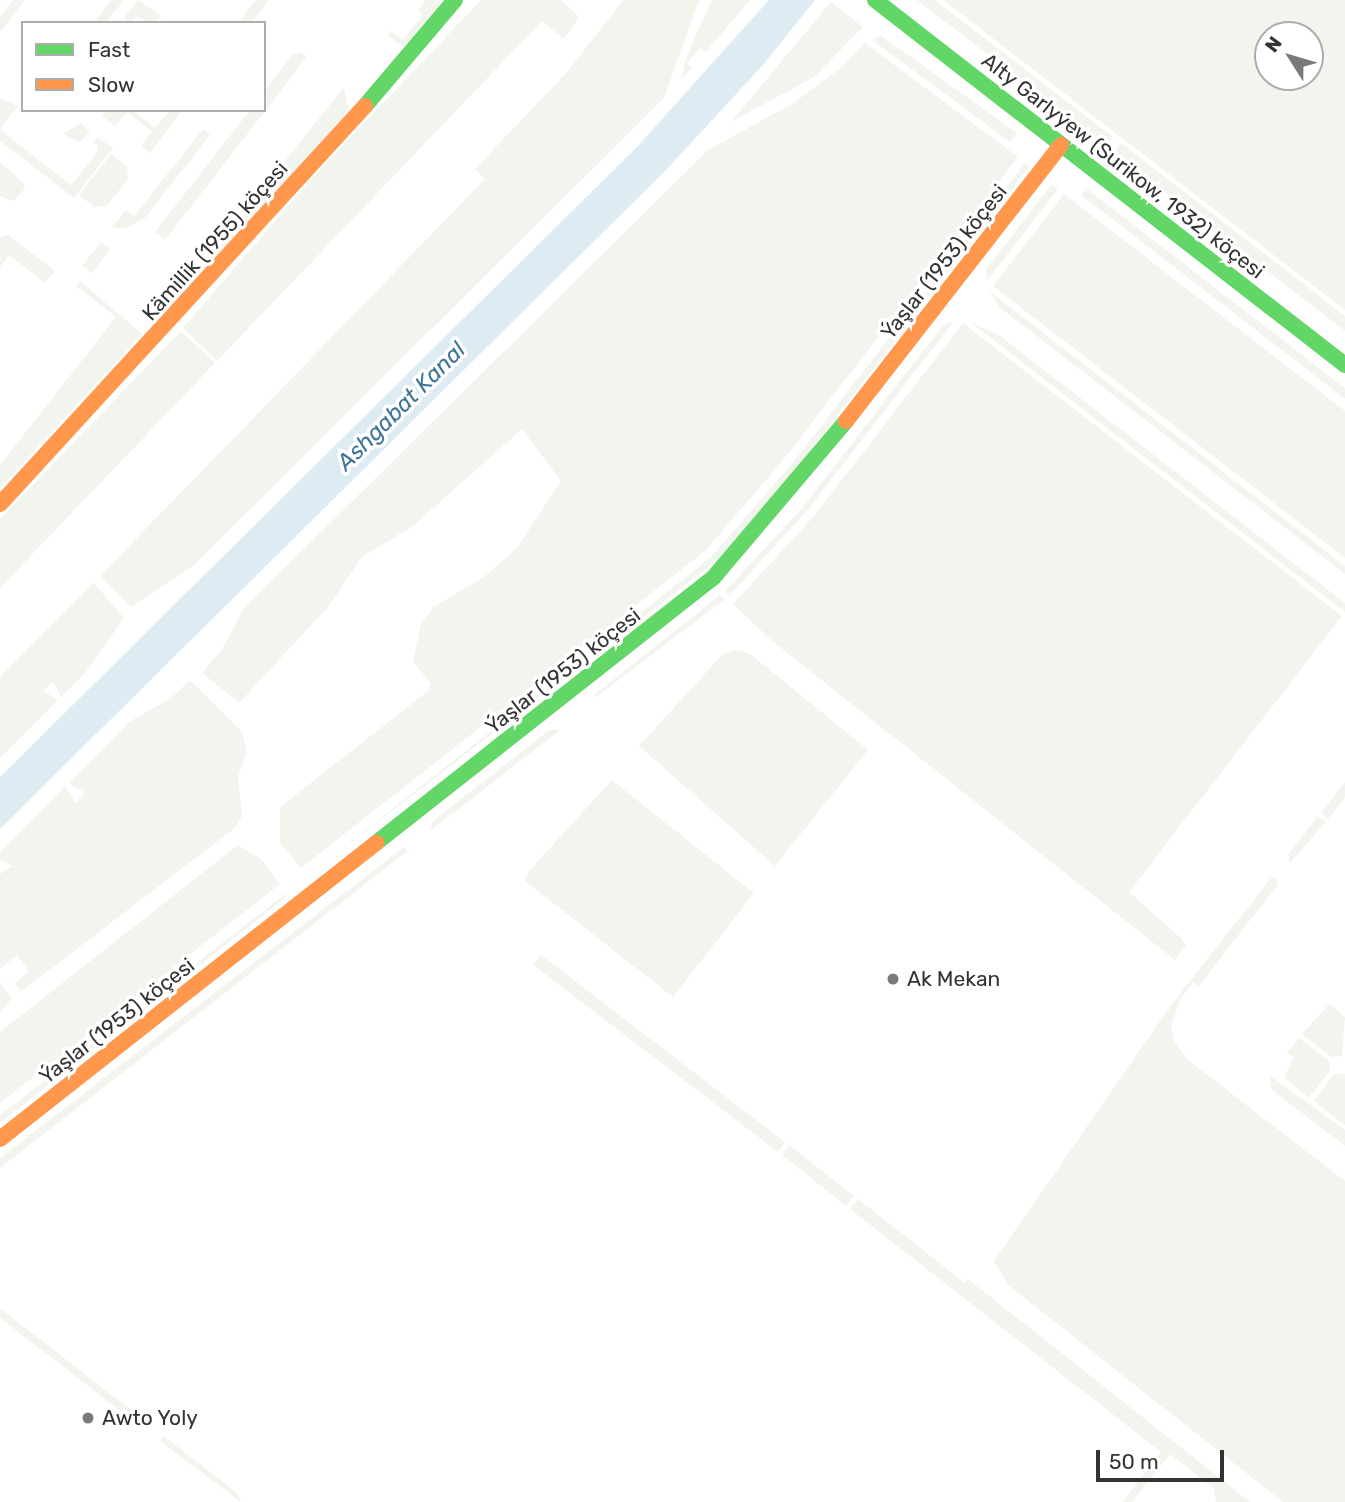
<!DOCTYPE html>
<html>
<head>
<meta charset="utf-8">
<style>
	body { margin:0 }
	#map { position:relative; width:1345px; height:1502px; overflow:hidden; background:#fff; font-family:Rubik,sans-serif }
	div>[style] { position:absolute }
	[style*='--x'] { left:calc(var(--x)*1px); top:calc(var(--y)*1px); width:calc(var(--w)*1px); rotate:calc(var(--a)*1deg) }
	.green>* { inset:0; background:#f1f5ed }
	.water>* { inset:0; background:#ddebf3 }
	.fast>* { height:16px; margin:-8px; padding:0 8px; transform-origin:8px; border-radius:8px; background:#63d668 }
	.slow>* { height:16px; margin:-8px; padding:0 8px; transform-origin:8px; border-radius:8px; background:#ff974d }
	.dots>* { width:19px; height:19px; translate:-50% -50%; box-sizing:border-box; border:4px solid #fff; border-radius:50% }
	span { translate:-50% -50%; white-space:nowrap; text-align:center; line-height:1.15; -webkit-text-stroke:7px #fff; paint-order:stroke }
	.street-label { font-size:21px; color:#333 }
	.poi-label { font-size:21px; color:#333 }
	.left { translate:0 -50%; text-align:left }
	.water-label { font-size:23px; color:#3f7597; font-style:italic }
	.legend { position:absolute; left:21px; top:21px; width:245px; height:91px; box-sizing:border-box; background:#fff; border:2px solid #adadad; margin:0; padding:9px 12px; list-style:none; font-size:21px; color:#333 }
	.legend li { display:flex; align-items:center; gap:14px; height:35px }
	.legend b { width:35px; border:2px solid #adadad }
	.north { position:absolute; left:1254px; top:21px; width:70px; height:70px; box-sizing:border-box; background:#fff; border:2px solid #adadad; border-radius:50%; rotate:307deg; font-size:19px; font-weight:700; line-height:28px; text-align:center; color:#333 }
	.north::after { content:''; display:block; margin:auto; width:24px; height:32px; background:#7a7a7a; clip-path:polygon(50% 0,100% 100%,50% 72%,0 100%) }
	.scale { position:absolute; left:1096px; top:1450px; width:128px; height:32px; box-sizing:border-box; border:4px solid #333; border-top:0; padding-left:9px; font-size:21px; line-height:24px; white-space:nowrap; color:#333; -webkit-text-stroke:5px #fff; paint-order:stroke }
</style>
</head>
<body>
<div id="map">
	<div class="green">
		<i style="clip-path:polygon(13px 0,25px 0,0 32px,0 17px)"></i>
		<i style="clip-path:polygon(111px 0,124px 0,106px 23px,93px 23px)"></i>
		<i style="clip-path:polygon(138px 0,161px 16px,155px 23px,136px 17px,129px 23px,124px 18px)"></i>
		<i style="clip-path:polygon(256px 0,269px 0,251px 23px,238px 23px)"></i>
		<i style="clip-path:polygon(426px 0,444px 0,403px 47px,388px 35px,391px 31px,403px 40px,423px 15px,418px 10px)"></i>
		<i style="clip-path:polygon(481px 0,561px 0,579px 17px,564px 39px,542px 21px,217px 361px,183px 328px,312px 178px)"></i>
		<i style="clip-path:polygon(623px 0,699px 0,664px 98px,193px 566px,131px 607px,100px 576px,485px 179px,475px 169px,568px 71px)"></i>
		<i style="clip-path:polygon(712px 0,750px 0,706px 52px,700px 48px,687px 63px,692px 68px,682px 78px,685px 62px,696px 34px)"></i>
		<i style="clip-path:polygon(917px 0,935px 0,1113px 137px,1106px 146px)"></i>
		<i style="clip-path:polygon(evenodd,943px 0,1345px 0,1345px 310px,943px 0,1310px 35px,1310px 77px,1268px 77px,1268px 35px,1310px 35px)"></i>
		<i style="clip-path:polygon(831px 2px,863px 27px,814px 77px,731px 122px)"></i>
		<i style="clip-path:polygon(880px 35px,1017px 133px,1010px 142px,872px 40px)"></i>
		<i style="clip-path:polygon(865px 43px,1018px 157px,783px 460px,705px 551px,301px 868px,280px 843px,280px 807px,428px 691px,431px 684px,413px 661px,421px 625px,433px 607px,484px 577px,517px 548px,561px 481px,522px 429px,413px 526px,362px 557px,329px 606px,239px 703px,202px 673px,222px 649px,244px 608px,708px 150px,792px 104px,842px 67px)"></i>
		<i style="clip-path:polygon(300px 52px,307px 57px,165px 240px,155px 232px,250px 110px,264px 110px,264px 92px,293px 54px)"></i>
		<i style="clip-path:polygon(344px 87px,348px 106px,344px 116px,173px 309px,169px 306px,181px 285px,288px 165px,284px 162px)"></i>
		<i style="clip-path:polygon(0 98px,18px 106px,0 130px)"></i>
		<i style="clip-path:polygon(106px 110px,133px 110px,155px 128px,170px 110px,183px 110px,150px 153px,141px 146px,152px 132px,127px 112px,115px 126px,102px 116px)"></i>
		<i style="clip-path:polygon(80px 123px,90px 131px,80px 143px,63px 134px)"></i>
		<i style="clip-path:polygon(203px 129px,210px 135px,145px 218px,126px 228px,111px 228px,126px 210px,134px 216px)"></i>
		<i style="clip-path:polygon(0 130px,71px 185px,96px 154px,98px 146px,93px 142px,97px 137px,113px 148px,74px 198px,0 141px)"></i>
		<i style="clip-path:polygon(1121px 143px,1345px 316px,1345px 331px,1114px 152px)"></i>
		<i style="clip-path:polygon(111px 154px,127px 166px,128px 179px,107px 206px,94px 207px,79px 195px)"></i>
		<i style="clip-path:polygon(0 162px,23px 182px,25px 188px,14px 201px,0 196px)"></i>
		<i style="clip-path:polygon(1025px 163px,1030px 166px,795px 470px,715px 562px,309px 875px,711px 557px,790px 466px)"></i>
		<i style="clip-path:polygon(1052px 184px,1058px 189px,987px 281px,986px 269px)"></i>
		<i style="clip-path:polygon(1086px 188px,1345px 388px,1345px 399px,1081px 195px)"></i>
		<i style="clip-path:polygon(1064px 194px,1345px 411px,1345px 558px,993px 286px)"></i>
		<i style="clip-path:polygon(8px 235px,55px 271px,45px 283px,9px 255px,0 267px,0 237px)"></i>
		<i style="clip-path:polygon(101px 242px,110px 249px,92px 273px,82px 266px)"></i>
		<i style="clip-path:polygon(80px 281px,142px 334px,0 488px,0 465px,116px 317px,76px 286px)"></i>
		<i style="clip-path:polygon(989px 291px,1345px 566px,1345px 574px,999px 307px)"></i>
		<i style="clip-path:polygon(954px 321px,807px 511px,729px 596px,725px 591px,803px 507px,943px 325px)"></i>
		<i style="clip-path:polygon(970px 322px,999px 335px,1345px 603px,1345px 612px)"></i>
		<i style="clip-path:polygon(963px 323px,1342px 616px,1129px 892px,1182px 939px,1186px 946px,1175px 960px,771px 640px,733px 604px,814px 516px)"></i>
		<i style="clip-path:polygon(181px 331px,215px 363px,0 588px,0 519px)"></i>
		<i style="clip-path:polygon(94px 583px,124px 618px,85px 673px,61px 697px,53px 682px,43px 691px,58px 700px,0 758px,0 677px)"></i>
		<i style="clip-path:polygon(720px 595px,724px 600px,595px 698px,595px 694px)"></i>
		<i style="clip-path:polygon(735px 650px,749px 653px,868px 750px,775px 866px,639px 746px,722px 655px)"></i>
		<i style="clip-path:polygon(190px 680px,242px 732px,247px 752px,238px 777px,242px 816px,236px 827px,22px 991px,14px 984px,29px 971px,17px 955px,0 969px,0 874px,12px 866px,0 860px,0 852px,65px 786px,76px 803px,85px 793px,69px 783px,129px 722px,170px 699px)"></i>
		<i style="clip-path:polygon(549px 730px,560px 730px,429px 832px,433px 821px)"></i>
		<i style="clip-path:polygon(612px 780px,754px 893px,673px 997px,525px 881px,528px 872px)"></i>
		<i style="clip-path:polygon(1345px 782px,1345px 797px,1328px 819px,1321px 813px)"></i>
		<i style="clip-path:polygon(1318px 816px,1326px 822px,1290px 863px,1288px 855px)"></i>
		<i style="clip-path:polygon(238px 845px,261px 859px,280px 884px,0 1103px,0 1032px)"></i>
		<i style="clip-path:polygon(404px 847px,409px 850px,0 1168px,0 1158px)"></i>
		<i style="clip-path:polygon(1276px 877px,1278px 884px,1199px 986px,1193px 982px,1180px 1000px,1171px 1026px,1174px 1041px,1188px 1060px,1345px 1181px,1345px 1502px,1283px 1502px,1008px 1285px,994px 1261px,1171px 1005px,1271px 878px)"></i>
		<i style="clip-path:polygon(287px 893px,286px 897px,0 1123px,0 1115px)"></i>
		<i style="clip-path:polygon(541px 955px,785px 1142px,778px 1152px,533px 965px)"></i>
		<i style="clip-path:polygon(0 982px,12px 998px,0 1013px)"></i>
		<i style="clip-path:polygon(1329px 1004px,1345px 1017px,1342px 1056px,1332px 1057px,1302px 1034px)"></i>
		<i style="clip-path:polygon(1299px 1038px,1329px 1061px,1330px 1071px,1309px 1098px,1284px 1078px,1293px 1057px,1287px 1053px)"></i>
		<i style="clip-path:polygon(1334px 1074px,1345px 1074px,1345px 1125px,1314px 1101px)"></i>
		<i style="clip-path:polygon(1269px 1075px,1345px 1130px,1345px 1146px,1272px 1090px)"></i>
		<i style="clip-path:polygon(789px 1145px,854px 1196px,846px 1206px,782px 1155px)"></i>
		<i style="clip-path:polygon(858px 1199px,965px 1283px,968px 1279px,1250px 1502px,1216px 1502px,1214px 1489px,1170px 1454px,1132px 1502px,1123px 1502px,1161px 1452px,850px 1209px)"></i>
		<i style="clip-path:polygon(0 1308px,140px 1417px,136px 1423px,0 1318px)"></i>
		<i style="clip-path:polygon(164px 1436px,238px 1494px,241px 1502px,160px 1441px)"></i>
	</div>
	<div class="water">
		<i style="clip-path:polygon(769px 0,815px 0,762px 66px,665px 171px,0 829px,0 777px,637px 147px)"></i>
	</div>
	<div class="fast">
		<i style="--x:875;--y:0;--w:595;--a:37.83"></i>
		<i style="--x:365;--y:106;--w:139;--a:-49.7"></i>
		<i style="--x:376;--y:843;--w:429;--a:-38.2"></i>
		<i style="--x:713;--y:578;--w:206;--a:-49.7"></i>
	</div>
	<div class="slow">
		<i style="--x:846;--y:421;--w:350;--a:-52.1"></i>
		<i style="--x:0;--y:504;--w:540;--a:-47.48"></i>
		<i style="--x:0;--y:1139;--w:479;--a:-38.2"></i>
	</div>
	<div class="dots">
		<i style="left:893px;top:979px;background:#7a7a7a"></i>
		<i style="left:88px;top:1418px;background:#7a7a7a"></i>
	</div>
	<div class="street-label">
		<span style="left:1123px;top:166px;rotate:38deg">Alty Garlyýew (Surikow, 1932) köçesi</span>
		<span style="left:215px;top:241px;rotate:-48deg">Kämillik (1955) köçesi</span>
		<span style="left:944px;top:262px;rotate:-52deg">Ýaşlar (1953) köçesi</span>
		<span style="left:563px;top:671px;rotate:-38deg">Ýaşlar (1953) köçesi</span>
		<span style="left:117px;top:1021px;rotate:-38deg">Ýaşlar (1953) köçesi</span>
	</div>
	<div class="poi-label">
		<span class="left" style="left:907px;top:979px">Ak Mekan</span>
		<span class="left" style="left:102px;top:1418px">Awto Yoly</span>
	</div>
	<div class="water-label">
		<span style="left:401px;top:406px;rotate:-45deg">Ashgabat Kanal</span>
	</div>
	<ul class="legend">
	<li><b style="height:9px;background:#63d668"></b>Fast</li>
	<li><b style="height:9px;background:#ff974d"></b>Slow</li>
	</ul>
	<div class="north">N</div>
	<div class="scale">50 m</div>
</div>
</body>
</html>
